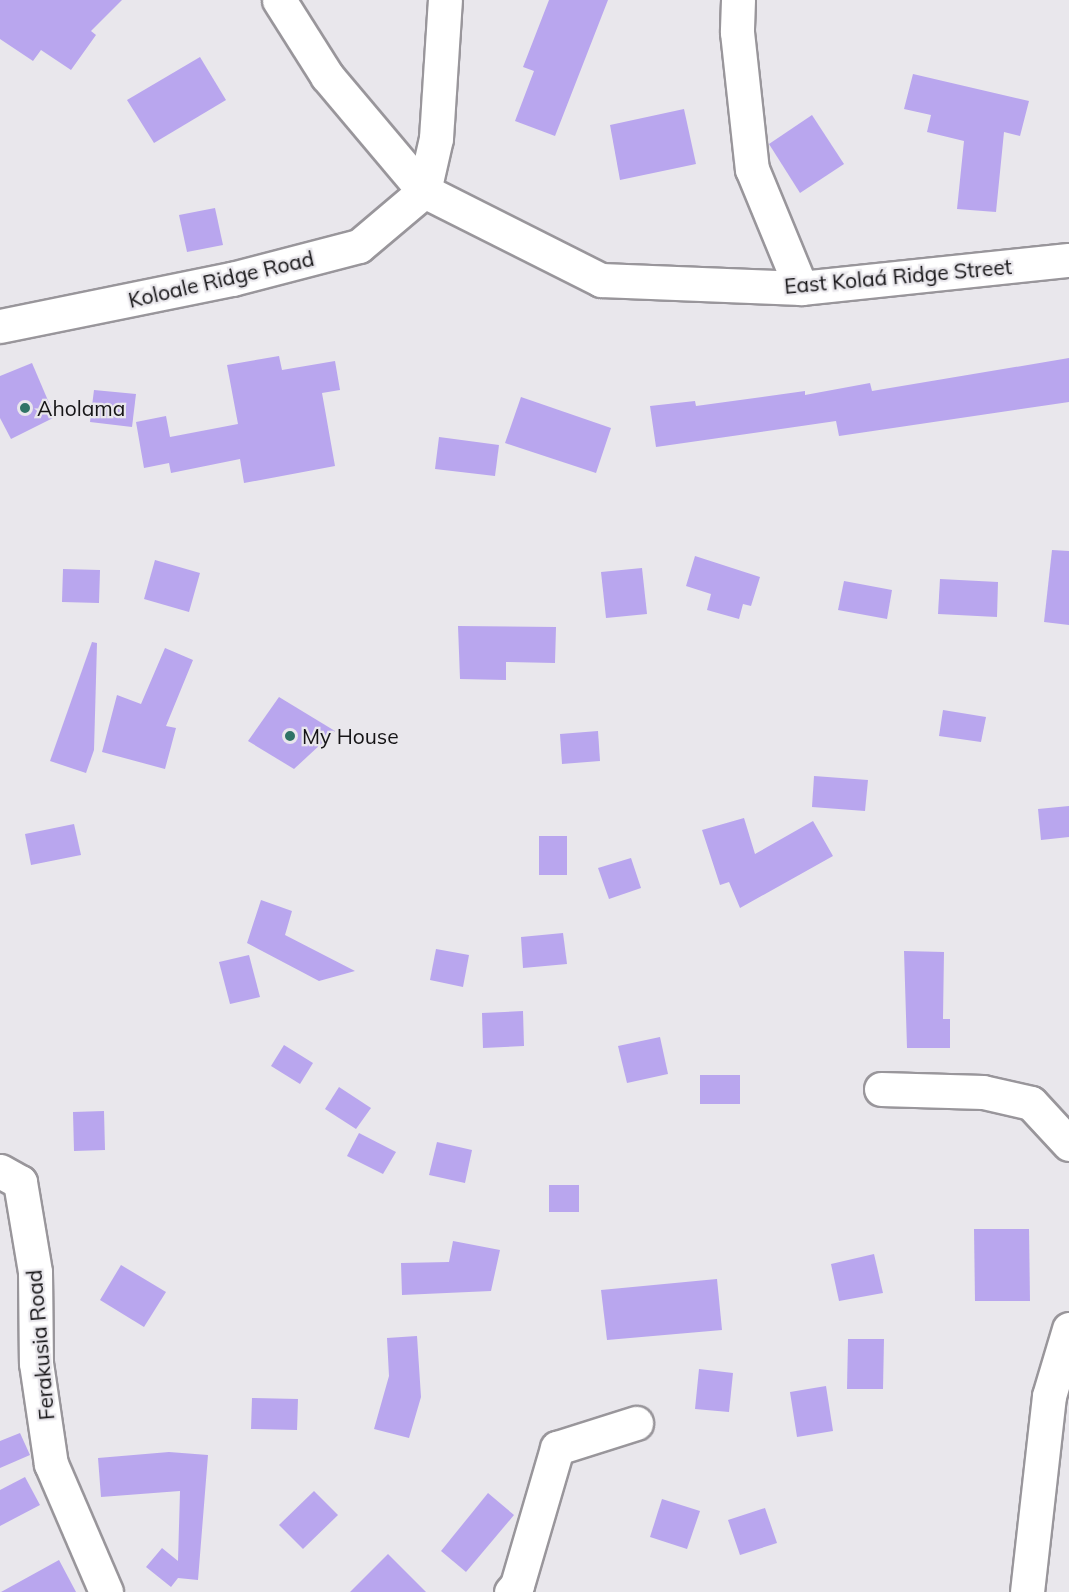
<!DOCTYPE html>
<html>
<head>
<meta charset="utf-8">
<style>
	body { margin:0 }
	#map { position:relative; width:1069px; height:1592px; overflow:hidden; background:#e9e7ec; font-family:Mulish,sans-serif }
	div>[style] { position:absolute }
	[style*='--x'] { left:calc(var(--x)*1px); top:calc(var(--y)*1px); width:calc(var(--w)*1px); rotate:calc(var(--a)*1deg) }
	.building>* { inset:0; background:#b9a6ee }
	.roads { filter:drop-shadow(2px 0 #99969b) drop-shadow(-2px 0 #99969b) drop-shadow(0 2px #99969b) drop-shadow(0 -2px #99969b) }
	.street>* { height:33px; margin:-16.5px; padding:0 16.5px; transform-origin:16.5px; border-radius:16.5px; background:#fff }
	.secondary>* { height:33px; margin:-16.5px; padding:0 16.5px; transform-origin:16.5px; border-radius:16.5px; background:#fff }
	.dots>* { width:16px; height:16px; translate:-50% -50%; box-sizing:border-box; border:3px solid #e9e7ec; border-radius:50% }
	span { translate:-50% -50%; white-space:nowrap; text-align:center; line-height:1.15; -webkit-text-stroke:4.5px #e9e7ec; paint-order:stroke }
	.street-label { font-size:21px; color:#151416 }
	.poi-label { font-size:21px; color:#151416 }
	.left { translate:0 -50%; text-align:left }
</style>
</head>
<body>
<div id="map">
	<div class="building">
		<i style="clip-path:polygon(0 0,122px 0,91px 31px,96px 35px,71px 70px,41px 50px,33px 61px,0 39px)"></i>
		<i style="clip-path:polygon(549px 0,608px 0,555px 136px,515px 121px,534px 71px,523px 67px)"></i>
		<i style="clip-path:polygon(200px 57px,226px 100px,154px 143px,127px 100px)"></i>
		<i style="clip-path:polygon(913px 74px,1029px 101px,1020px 136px,1004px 132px,996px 212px,957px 209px,964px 141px,927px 132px,931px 115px,904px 109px)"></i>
		<i style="clip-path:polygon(684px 109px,696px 164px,620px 180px,610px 125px)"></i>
		<i style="clip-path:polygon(812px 115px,844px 164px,800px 193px,769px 144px)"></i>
		<i style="clip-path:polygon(215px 208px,223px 245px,187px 252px,179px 215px)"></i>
		<i style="clip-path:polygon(279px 356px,282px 370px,335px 361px,340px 390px,322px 393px,335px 466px,244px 483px,240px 459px,171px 473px,169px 463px,144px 468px,136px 422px,166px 416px,170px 437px,238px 424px,227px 365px)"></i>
		<i style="clip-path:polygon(1069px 358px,1069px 402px,839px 436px,836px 421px,656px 447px,650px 406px,695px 401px,696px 406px,805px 391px,805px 395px,870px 383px,872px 391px)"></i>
		<i style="clip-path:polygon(32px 363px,55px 417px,11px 439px,0 418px,0 376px)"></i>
		<i style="clip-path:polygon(94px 390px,136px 394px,132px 427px,90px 422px)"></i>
		<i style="clip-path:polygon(521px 397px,611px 428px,596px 473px,505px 443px)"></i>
		<i style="clip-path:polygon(439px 437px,499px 445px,495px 476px,435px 469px)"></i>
		<i style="clip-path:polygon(1052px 550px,1069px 551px,1069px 625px,1044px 622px)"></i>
		<i style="clip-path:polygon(695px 556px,760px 577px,751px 606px,743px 604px,739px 619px,707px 610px,711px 594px,686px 586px)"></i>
		<i style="clip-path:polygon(155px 560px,200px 573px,189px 612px,144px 599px)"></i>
		<i style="clip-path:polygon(642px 568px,647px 614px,606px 618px,601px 572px)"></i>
		<i style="clip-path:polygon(63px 569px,100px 570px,99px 603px,62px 602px)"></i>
		<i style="clip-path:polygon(940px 579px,998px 582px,997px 617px,938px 614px)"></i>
		<i style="clip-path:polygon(844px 581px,892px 590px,887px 619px,838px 610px)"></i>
		<i style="clip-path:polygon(458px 626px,556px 627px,555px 663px,506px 662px,506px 680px,460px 679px)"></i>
		<i style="clip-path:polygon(92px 642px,97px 643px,94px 750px,86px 773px,50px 761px)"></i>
		<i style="clip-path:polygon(165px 648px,193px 660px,166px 726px,176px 728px,165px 769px,102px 752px,117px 695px,141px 704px)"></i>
		<i style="clip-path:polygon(279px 697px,335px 731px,294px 769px,248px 741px)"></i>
		<i style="clip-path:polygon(943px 710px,986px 717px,981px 742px,939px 736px)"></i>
		<i style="clip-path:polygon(598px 731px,600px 761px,562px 764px,560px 734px)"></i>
		<i style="clip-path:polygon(814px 776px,868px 780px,865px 811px,812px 807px)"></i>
		<i style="clip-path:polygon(1069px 806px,1069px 837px,1041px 840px,1038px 809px)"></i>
		<i style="clip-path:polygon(744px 818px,755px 854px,813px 821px,833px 856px,740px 908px,729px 882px,720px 885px,702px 830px)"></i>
		<i style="clip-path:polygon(74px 824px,81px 855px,31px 865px,25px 834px)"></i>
		<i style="clip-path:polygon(539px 836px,567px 836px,567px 875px,539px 875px)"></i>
		<i style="clip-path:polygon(631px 858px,641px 888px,609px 899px,598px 868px)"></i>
		<i style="clip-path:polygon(261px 900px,292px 911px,285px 935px,355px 971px,319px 981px,247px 943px)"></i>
		<i style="clip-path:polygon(563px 933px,567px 964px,523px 968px,521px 937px)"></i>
		<i style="clip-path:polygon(436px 949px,469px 955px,463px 987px,430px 980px)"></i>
		<i style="clip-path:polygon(904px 951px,944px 952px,943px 1019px,950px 1019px,950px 1048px,907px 1048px)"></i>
		<i style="clip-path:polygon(249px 955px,260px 997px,230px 1004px,219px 962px)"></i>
		<i style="clip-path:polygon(523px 1011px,524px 1046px,483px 1048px,482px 1013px)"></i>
		<i style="clip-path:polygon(660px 1037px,668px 1074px,627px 1083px,618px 1046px)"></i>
		<i style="clip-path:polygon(284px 1045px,313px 1063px,300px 1084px,271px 1066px)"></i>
		<i style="clip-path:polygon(700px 1075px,740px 1075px,740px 1104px,700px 1104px)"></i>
		<i style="clip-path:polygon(339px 1087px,371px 1108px,356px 1129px,325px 1109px)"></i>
		<i style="clip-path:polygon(104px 1111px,105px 1150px,74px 1151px,73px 1112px)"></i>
		<i style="clip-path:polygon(359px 1133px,396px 1152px,383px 1174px,347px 1156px)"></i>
		<i style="clip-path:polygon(437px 1142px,472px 1150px,465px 1183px,429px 1175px)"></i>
		<i style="clip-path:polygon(549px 1185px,579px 1185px,579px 1212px,549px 1212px)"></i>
		<i style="clip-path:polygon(974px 1229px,1029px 1229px,1030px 1301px,975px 1301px)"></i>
		<i style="clip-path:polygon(453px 1241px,500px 1250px,491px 1291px,402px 1295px,401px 1263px,449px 1262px)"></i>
		<i style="clip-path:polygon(874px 1254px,883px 1293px,839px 1301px,831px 1264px)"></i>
		<i style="clip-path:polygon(121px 1265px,166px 1292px,144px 1327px,100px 1300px)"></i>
		<i style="clip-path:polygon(717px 1279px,722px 1330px,607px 1340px,601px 1290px)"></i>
		<i style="clip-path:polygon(417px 1336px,421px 1397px,409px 1438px,374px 1429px,389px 1376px,387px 1338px)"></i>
		<i style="clip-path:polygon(848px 1339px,884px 1339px,883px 1389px,847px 1389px)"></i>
		<i style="clip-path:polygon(699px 1369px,733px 1373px,729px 1412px,695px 1409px)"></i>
		<i style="clip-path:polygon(826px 1386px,833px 1431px,797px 1437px,790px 1392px)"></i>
		<i style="clip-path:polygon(252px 1398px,298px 1399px,297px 1430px,251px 1429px)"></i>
		<i style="clip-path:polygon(20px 1433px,30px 1455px,0 1468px,0 1441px)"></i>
		<i style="clip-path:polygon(169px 1452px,208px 1455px,198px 1580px,178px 1578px,171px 1587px,146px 1567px,162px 1548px,178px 1561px,180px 1491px,101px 1497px,98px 1458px)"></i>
		<i style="clip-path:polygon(25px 1477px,40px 1505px,0 1526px,0 1490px)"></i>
		<i style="clip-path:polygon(314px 1491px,338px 1515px,303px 1549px,279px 1525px)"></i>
		<i style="clip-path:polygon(488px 1493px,514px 1515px,466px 1572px,441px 1551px)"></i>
		<i style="clip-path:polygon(662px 1499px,700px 1511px,687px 1549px,650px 1537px)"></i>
		<i style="clip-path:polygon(765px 1508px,777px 1543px,740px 1555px,728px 1520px)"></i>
		<i style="clip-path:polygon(388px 1554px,426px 1592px,350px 1592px)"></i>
		<i style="clip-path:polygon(59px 1560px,76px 1592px,1px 1592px)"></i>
	</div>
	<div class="roads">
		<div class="street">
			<i style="--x:738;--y:0;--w:32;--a:92"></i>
			<i style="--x:737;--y:32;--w:138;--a:83.8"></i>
			<i style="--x:752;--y:169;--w:129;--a:67.6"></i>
			<i style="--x:0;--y:326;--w:237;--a:-11.5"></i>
			<i style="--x:232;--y:279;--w:131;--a:-14.6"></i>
			<i style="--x:359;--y:246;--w:85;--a:-40.2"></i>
			<i style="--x:424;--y:191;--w:54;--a:-77.2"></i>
			<i style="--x:436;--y:138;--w:138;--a:-86.3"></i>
			<i style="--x:881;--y:1089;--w:102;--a:1.7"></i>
			<i style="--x:983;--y:1092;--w:49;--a:12.9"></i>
			<i style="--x:1031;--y:1103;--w:56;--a:47.2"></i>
			<i style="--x:0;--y:1171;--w:23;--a:29"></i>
			<i style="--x:20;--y:1182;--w:91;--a:80.5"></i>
			<i style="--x:35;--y:1272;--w:91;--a:89.4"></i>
			<i style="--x:36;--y:1363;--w:102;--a:81.6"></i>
			<i style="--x:51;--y:1464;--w:139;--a:66.7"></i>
			<i style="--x:511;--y:1592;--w:9;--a:-49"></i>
			<i style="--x:517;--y:1585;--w:143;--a:-73.7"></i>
			<i style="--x:557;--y:1448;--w:83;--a:-17.6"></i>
			<i style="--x:1027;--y:1592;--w:197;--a:-83.6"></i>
			<i style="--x:1049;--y:1396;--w:70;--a:-73.4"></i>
		</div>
		<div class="secondary">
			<i style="--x:279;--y:0;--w:90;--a:57.7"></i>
			<i style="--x:327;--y:76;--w:150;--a:49.9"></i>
			<i style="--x:424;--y:191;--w:198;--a:26.7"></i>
			<i style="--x:601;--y:280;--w:200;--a:2.3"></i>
			<i style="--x:801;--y:288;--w:269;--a:-6"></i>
		</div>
	</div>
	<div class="dots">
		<i style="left:25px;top:408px;background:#2f7366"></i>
		<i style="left:290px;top:736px;background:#2f7366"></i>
	</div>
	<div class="street-label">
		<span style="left:898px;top:276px;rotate:-5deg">East Kolaá Ridge Street</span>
		<span style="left:221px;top:279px;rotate:-13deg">Koloale Ridge Road</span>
		<span style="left:40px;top:1345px;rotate:-95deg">Ferakusia Road</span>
	</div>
	<div class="poi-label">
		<span class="left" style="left:37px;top:408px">Aholama</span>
		<span class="left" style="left:302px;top:736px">My House</span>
	</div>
</div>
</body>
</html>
